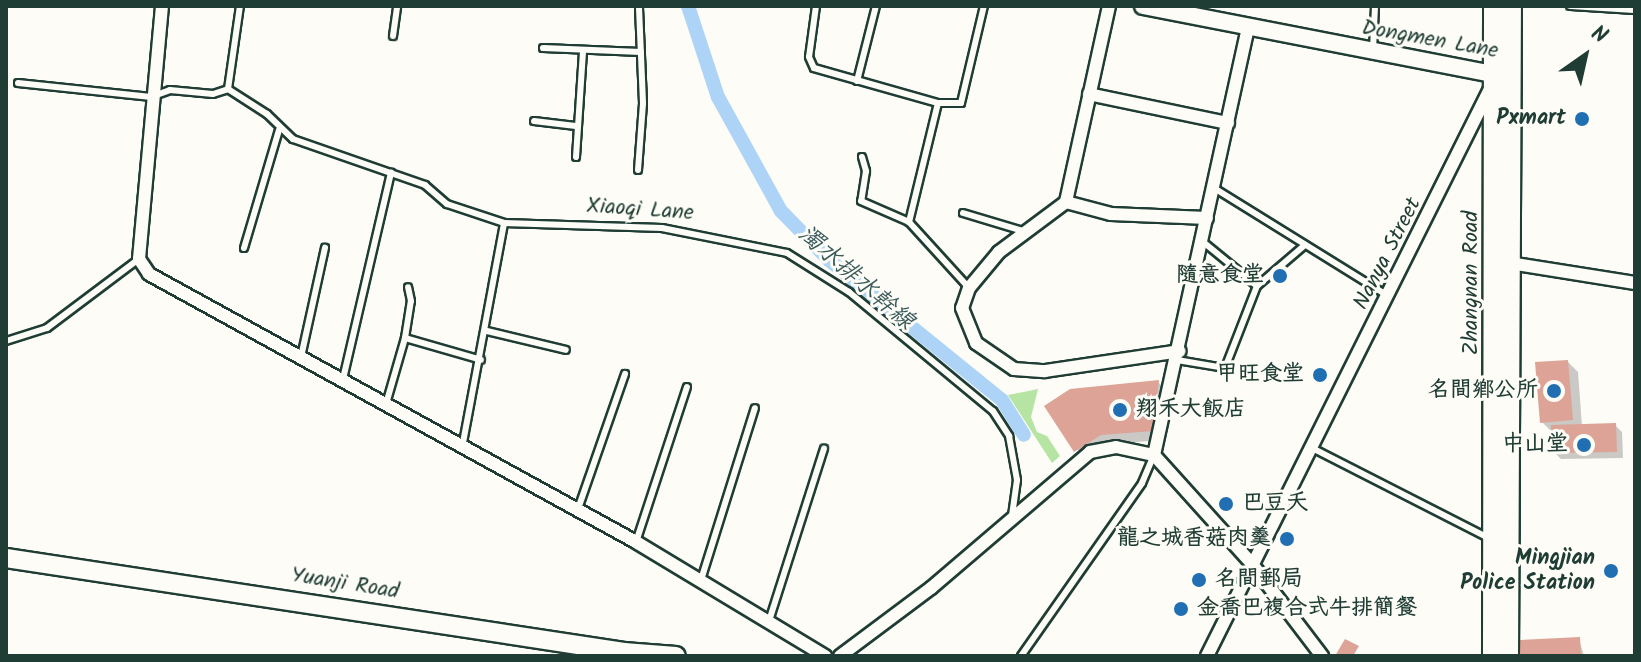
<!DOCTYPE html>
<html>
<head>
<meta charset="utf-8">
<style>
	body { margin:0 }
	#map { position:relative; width:1641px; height:662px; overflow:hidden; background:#fdfcf7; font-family:Kalam,"LXGW WenKai TC",sans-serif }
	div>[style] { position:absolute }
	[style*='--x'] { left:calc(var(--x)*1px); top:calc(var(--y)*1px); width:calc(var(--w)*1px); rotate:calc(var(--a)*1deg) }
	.green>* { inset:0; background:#b6e4a2 }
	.shadow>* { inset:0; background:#0003 }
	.canal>* { height:14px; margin:-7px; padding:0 7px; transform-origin:7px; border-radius:7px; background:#add4f7 }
	.building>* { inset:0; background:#dca396 }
	.roads { filter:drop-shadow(2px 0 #1f3d34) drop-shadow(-2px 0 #1f3d34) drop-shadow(0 2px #1f3d34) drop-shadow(0 -2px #1f3d34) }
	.service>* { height:6px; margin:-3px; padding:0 3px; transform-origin:3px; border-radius:3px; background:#fdfcf7 }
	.minor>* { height:12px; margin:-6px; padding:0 6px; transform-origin:6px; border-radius:6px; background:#fdfcf7 }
	.tertiary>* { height:16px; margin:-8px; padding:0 8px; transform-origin:8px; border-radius:8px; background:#fdfcf7 }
	.secondary>* { height:18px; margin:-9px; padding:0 9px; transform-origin:9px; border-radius:9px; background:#fdfcf7 }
	.primary>* { height:20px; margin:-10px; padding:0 10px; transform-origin:10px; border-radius:10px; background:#fdfcf7 }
	.dots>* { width:22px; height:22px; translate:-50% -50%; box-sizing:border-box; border:4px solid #fdfcf7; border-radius:50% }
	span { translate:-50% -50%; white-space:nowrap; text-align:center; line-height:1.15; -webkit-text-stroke:6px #fdfcf7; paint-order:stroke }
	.street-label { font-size:22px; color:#1f3d34 }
	.poi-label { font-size:22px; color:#1f3d34; font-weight:700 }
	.right { translate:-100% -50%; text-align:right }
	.left { translate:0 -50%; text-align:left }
	.water-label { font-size:24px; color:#3b5b5b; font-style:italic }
	.frame { position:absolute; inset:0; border:8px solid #1f3d34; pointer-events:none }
	.north { position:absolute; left:1545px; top:16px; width:80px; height:80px; -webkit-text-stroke:6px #fdfcf7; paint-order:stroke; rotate:34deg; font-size:22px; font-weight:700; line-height:32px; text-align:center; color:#1f3d34 }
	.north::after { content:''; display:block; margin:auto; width:28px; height:36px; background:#1f3d34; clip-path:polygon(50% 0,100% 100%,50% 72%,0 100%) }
</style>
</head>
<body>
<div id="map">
	<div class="green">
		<i style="clip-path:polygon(1038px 389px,1031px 417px,1037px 432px,1047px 436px,1060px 456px,1052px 463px,1008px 395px)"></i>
	</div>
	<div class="shadow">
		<i style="clip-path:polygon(1568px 362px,1578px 372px,1582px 426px,1615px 425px,1622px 432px,1623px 458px,1561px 459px,1554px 452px,1552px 432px,1542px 422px)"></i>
		<i style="clip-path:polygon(1158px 382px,1168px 392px,1163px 440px,1111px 444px,1086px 461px,1047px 407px)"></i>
		<i style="clip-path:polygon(1579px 639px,1584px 656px,1521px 656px)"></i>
	</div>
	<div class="canal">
		<i style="--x:688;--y:6;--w:96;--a:71.8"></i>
		<i style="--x:718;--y:97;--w:130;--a:61.1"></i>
		<i style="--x:781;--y:211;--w:69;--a:45.6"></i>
		<i style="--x:829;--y:260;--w:223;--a:39"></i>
		<i style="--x:1002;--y:400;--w:41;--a:57.8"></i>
	</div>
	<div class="building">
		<i style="clip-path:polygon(1568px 360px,1573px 420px,1540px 423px,1535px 362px)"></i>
		<i style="clip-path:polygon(1159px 380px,1153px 431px,1101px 435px,1074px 452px,1044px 406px,1070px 389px)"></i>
		<i style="clip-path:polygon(1616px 423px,1617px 452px,1552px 453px,1551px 425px)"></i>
		<i style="clip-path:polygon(1580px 637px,1581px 656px,1519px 656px,1519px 640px)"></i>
		<i style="clip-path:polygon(1345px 639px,1359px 646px,1353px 656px,1335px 656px)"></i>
	</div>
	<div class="roads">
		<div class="service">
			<i style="--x:816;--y:6;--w:51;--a:97.8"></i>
			<i style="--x:809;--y:57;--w:12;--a:66"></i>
			<i style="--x:814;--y:68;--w:129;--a:15.8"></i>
			<i style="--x:938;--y:103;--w:23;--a:0"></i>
			<i style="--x:961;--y:103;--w:100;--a:-76.7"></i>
			<i style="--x:1570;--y:6;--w:65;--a:3.5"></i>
			<i style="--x:393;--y:36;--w:30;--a:-82"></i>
			<i style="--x:543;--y:48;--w:98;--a:2.3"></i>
			<i style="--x:1373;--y:50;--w:44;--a:-87.4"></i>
			<i style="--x:857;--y:81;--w:77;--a:-75.8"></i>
			<i style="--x:18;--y:83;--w:134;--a:6"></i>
			<i style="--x:151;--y:97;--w:20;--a:-20"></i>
			<i style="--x:170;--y:90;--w:43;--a:5.3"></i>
			<i style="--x:213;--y:94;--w:16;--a:-18"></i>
			<i style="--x:228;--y:89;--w:46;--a:32.7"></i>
			<i style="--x:267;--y:114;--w:36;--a:44"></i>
			<i style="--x:293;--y:139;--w:140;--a:19.2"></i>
			<i style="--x:425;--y:185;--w:29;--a:41"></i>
			<i style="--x:447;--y:204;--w:60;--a:18.4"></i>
			<i style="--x:504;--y:223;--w:158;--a:1.8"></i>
			<i style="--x:662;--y:228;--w:127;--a:11.3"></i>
			<i style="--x:787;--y:253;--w:73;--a:32.2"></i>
			<i style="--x:849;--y:292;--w:187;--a:39.6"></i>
			<i style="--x:993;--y:411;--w:30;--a:57"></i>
			<i style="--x:1009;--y:436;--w:45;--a:79.7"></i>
			<i style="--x:1017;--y:480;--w:37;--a:98"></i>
			<i style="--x:228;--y:89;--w:84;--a:-81.8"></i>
			<i style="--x:534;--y:121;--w:42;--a:6.8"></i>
			<i style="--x:576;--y:157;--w:106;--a:-86.2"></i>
			<i style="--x:862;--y:157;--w:15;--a:74"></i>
			<i style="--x:866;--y:171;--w:30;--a:99"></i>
			<i style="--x:861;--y:201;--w:52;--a:23.6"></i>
			<i style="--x:909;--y:222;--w:89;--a:47.7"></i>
			<i style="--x:638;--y:170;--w:67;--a:-85.7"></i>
			<i style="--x:643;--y:103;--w:97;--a:-92.4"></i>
			<i style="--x:1214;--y:188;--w:205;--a:31.8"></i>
			<i style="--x:963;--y:213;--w:63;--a:16.7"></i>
			<i style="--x:909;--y:222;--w:122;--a:-76.3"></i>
			<i style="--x:1202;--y:241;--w:71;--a:39.3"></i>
			<i style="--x:244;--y:248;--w:123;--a:-73.5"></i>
			<i style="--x:487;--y:331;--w:81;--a:13.5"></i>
			<i style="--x:405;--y:338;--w:37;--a:-81"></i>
			<i style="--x:411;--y:301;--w:14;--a:-102"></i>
			<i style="--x:6;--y:341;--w:43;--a:-17.6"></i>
			<i style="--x:47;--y:328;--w:115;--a:-36.9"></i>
			<i style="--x:301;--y:357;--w:112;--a:-77.6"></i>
			<i style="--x:1177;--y:360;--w:49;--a:9.5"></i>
			<i style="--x:1225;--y:368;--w:88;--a:-68.7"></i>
			<i style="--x:1257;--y:286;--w:63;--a:-40.5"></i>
			<i style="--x:343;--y:379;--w:212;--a:-76.9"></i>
			<i style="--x:386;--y:404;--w:69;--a:-73.9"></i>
			<i style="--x:405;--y:338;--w:79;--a:16.1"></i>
			<i style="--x:462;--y:448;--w:229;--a:-79.4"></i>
			<i style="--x:1314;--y:449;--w:196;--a:27"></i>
			<i style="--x:578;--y:509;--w:143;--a:-70.8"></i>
			<i style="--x:636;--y:542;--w:163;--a:-71.8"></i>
			<i style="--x:701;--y:580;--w:180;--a:-72.6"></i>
			<i style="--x:769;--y:621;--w:181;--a:-72.3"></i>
			<i style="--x:1021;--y:656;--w:211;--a:-55"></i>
			<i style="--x:1142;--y:483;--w:30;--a:-67"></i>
		</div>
		<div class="minor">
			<i style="--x:162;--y:6;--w:254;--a:95.2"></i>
			<i style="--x:139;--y:259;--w:18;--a:56"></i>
			<i style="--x:149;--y:274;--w:556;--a:28.82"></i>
			<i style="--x:636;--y:542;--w:221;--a:31.1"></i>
			<i style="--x:1109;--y:6;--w:201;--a:102.4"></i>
			<i style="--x:1066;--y:202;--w:84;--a:143.3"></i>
			<i style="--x:999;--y:252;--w:47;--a:129.8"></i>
			<i style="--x:969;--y:288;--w:21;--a:109"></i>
			<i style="--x:962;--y:308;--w:38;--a:68"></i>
			<i style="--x:976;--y:343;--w:46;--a:34.4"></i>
			<i style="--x:1014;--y:369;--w:31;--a:4"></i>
			<i style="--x:1045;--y:371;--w:136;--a:-8.4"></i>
			<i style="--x:1089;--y:94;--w:142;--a:11.8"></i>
			<i style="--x:1066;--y:202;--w:47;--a:14.9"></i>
			<i style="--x:1111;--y:214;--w:96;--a:2.4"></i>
			<i style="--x:1510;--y:263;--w:127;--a:9.1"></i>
			<i style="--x:1154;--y:455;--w:438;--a:-77.6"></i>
			<i style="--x:1154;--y:455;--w:147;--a:48"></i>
			<i style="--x:1252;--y:564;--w:116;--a:52.7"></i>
			<i style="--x:840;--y:656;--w:114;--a:-36.8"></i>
			<i style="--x:931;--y:588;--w:209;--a:-40.5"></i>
			<i style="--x:1090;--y:452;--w:26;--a:-11"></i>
			<i style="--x:1116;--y:447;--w:39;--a:12"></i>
			<i style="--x:1207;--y:656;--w:634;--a:-63.48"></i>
		</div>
		<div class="tertiary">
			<i style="--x:1143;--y:6;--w:367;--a:11"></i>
		</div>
		<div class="secondary">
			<i style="--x:6;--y:558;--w:625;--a:8.65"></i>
			<i style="--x:624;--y:652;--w:52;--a:4.4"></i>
		</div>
		<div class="primary">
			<i style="--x:1493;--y:656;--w:650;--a:-89.91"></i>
			<i style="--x:1508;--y:656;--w:650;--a:-89.74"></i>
		</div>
	</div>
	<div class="dots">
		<i style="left:1582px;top:119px;background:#1f6fb2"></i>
		<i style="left:1280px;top:276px;background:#1f6fb2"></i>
		<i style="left:1320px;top:375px;background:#1f6fb2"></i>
		<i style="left:1554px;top:391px;background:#1f6fb2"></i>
		<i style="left:1120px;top:410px;background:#1f6fb2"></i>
		<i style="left:1584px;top:445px;background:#1f6fb2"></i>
		<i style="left:1226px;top:504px;background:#1f6fb2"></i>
		<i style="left:1287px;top:539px;background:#1f6fb2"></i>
		<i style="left:1611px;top:571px;background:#1f6fb2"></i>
		<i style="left:1199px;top:580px;background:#1f6fb2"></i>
		<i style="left:1181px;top:609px;background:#1f6fb2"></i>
	</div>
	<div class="street-label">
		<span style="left:1430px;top:40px;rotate:10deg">Dongmen Lane</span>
		<span style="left:640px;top:210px;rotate:4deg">Xiaoqi Lane</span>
		<span style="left:1388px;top:254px;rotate:-63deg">Nanya Street</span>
		<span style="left:1472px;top:283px;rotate:-90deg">Zhangnan Road</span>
		<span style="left:345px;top:584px;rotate:9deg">Yuanji Road</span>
	</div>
	<div class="poi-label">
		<span class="right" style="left:1566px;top:119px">Pxmart</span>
		<span class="right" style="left:1264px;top:276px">隨意食堂</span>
		<span class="right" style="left:1304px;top:375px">甲旺食堂</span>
		<span class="right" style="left:1538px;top:391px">名間鄉公所</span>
		<span class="left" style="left:1136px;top:410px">翔禾大飯店</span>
		<span class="right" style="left:1568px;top:445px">中山堂</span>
		<span class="left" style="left:1242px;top:504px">巴豆夭</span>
		<span class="right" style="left:1271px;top:539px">龍之城香菇肉羹</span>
		<span class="right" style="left:1595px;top:571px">Mingjian<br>Police Station</span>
		<span class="left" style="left:1215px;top:580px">名間郵局</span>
		<span class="left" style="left:1197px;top:609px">金喬巴複合式牛排簡餐</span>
	</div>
	<div class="water-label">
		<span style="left:856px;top:278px;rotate:41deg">濁水排水幹線</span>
	</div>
	<div class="frame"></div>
	<div class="north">N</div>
</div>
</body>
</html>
